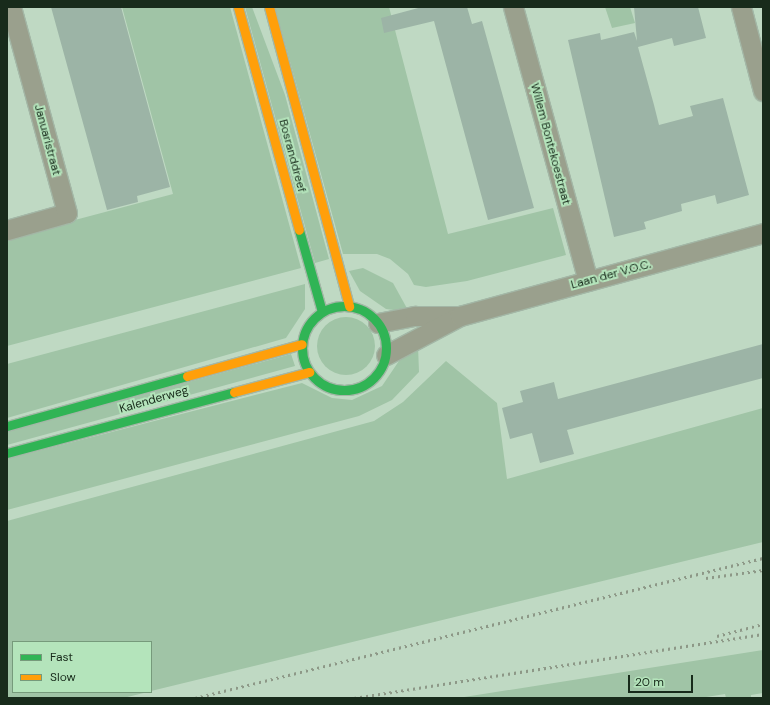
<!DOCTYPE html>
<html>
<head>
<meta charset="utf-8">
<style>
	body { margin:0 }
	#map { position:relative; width:770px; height:705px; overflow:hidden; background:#bfd9c3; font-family:"DM Sans",sans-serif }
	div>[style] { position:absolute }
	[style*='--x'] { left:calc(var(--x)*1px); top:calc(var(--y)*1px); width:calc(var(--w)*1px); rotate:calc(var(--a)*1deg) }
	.green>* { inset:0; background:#a0c4a6 }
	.round { border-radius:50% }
	.building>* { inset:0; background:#9cb4a6 }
	.roads { filter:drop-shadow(1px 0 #a3b7a6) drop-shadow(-1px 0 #a3b7a6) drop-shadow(0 1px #a3b7a6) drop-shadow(0 -1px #a3b7a6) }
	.street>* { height:19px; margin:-9.5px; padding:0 9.5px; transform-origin:9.5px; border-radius:9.5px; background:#9aa08d }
	.fast>* { height:9px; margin:-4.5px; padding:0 4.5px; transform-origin:4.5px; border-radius:4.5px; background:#30b455 }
	.fast>.ring { margin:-4.5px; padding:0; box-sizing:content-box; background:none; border:9px solid #30b455; border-radius:50% }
	.slow>* { height:9px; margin:-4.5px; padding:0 4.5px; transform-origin:4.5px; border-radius:4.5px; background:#ff9f0a }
	.rail>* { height:3px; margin-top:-1.5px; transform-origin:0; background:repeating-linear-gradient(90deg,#8d9887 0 2px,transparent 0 6px) }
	span { translate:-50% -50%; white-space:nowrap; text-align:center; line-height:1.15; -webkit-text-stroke:4px #b4e4bb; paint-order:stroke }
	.street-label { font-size:12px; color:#182b1b }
	.frame { position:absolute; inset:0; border:8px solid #182b1b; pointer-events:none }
	.legend { position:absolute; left:12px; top:641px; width:140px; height:52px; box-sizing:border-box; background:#b4e4bb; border:1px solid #769a7b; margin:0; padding:5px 7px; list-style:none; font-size:12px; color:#182b1b }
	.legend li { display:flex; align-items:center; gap:8px; height:20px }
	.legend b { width:20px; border:1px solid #769a7b }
	.scale { position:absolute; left:628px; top:675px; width:65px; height:18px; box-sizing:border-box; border:2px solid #182b1b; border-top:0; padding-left:5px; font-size:12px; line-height:14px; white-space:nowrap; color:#182b1b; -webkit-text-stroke:3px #b4e4bb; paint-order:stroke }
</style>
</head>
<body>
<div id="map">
	<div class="green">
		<i style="clip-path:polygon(122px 7px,230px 7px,301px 268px,7px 346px,7px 238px,173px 194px)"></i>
		<i style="clip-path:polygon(245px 7px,252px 7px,285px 95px,329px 259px,315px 263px)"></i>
		<i style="clip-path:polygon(275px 7px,389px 7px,448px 234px,553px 208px,566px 255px,467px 281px,426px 287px,414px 285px,408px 274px,390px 259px,377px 254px,343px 254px)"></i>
		<i style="clip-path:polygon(605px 7px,630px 7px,635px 23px,612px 28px)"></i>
		<i style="clip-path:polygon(363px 268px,393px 283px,409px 312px,386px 309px,360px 291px,349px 271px)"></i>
		<i style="clip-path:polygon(305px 284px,305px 309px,286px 338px,7px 418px,7px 364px)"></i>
		<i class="round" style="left:317px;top:317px;width:58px;height:58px"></i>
		<i style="clip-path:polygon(418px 346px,419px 372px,392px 400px,359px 416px,7px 510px,7px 459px,302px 383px,332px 398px,352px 400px,382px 386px,403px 355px)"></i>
		<i style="clip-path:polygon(291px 354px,295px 366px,7px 445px,7px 432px)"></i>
		<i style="clip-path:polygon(446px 361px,497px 403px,507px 479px,763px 408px,763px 542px,151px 691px,151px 642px,13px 642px,13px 692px,148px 692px,123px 698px,7px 698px,7px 521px,374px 421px,403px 402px)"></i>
		<i style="clip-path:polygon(763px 650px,763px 693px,751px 695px,751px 698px,726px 698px,725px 694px,700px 698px,458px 698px)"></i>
	</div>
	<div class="building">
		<i style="clip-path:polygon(51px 7px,121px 7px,170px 187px,137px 196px,138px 202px,107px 210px)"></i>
		<i style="clip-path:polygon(422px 7px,467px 7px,472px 24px,482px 21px,534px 208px,488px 220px,434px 21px,384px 33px,381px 18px)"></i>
		<i style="clip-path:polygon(634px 7px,698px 7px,706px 38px,674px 46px,672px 38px,638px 47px,654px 105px,659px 125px,693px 116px,690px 106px,723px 98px,749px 195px,717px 204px,715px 195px,681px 204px,682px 211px,644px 222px,646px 229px,614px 237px,568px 40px,600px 33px,601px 40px,634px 32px,637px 41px)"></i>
		<i style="clip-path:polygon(763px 344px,763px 378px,567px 430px,574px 454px,540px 463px,532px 433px,510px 439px,502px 408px,523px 402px,520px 391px,554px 382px,558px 399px)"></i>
	</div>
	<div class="roads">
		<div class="street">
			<i style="--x:513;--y:7;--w:284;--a:74.7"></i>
			<i style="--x:741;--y:7;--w:87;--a:75.3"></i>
			<i style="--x:7;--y:230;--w:62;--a:-15.8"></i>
			<i style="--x:67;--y:213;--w:213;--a:-105.2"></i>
			<i style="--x:378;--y:323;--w:38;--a:-11"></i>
			<i style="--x:415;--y:316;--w:41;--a:0"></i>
			<i style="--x:386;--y:355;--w:84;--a:-27.8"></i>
			<i style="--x:460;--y:316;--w:314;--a:-15.3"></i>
		</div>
		<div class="fast">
			<i style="--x:299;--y:230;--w:85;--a:74.3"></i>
			<i class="ring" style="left:302px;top:306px;width:75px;height:75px"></i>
			<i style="--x:7;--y:426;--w:187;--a:-15.5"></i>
			<i style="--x:7;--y:453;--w:235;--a:-15"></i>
		</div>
		<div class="slow">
			<i style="--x:238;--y:7;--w:231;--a:74.7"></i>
			<i style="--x:269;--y:7;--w:310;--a:75"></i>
			<i style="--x:187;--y:376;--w:119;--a:-15.5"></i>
			<i style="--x:234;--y:392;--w:78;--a:-14.9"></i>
		</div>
	</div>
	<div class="rail">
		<i style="--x:706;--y:578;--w:58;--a:-8"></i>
		<i style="--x:717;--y:636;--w:48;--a:-14.6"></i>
		<i style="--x:195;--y:698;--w:585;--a:-13.85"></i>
		<i style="--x:354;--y:698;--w:414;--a:-8.9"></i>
	</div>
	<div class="street-label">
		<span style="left:47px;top:140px;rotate:75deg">Januaristraat</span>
		<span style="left:550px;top:144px;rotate:75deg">Willem Bontekoestraat</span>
		<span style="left:292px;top:156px;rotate:75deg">Bosranddreef</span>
		<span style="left:611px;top:275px;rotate:-15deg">Laan der V.O.C.</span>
		<span style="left:154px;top:400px;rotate:-16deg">Kalenderweg</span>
	</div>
	<div class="frame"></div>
	<ul class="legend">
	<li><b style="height:5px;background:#30b455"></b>Fast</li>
	<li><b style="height:5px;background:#ff9f0a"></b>Slow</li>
	</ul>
	<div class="scale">20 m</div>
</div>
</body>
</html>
